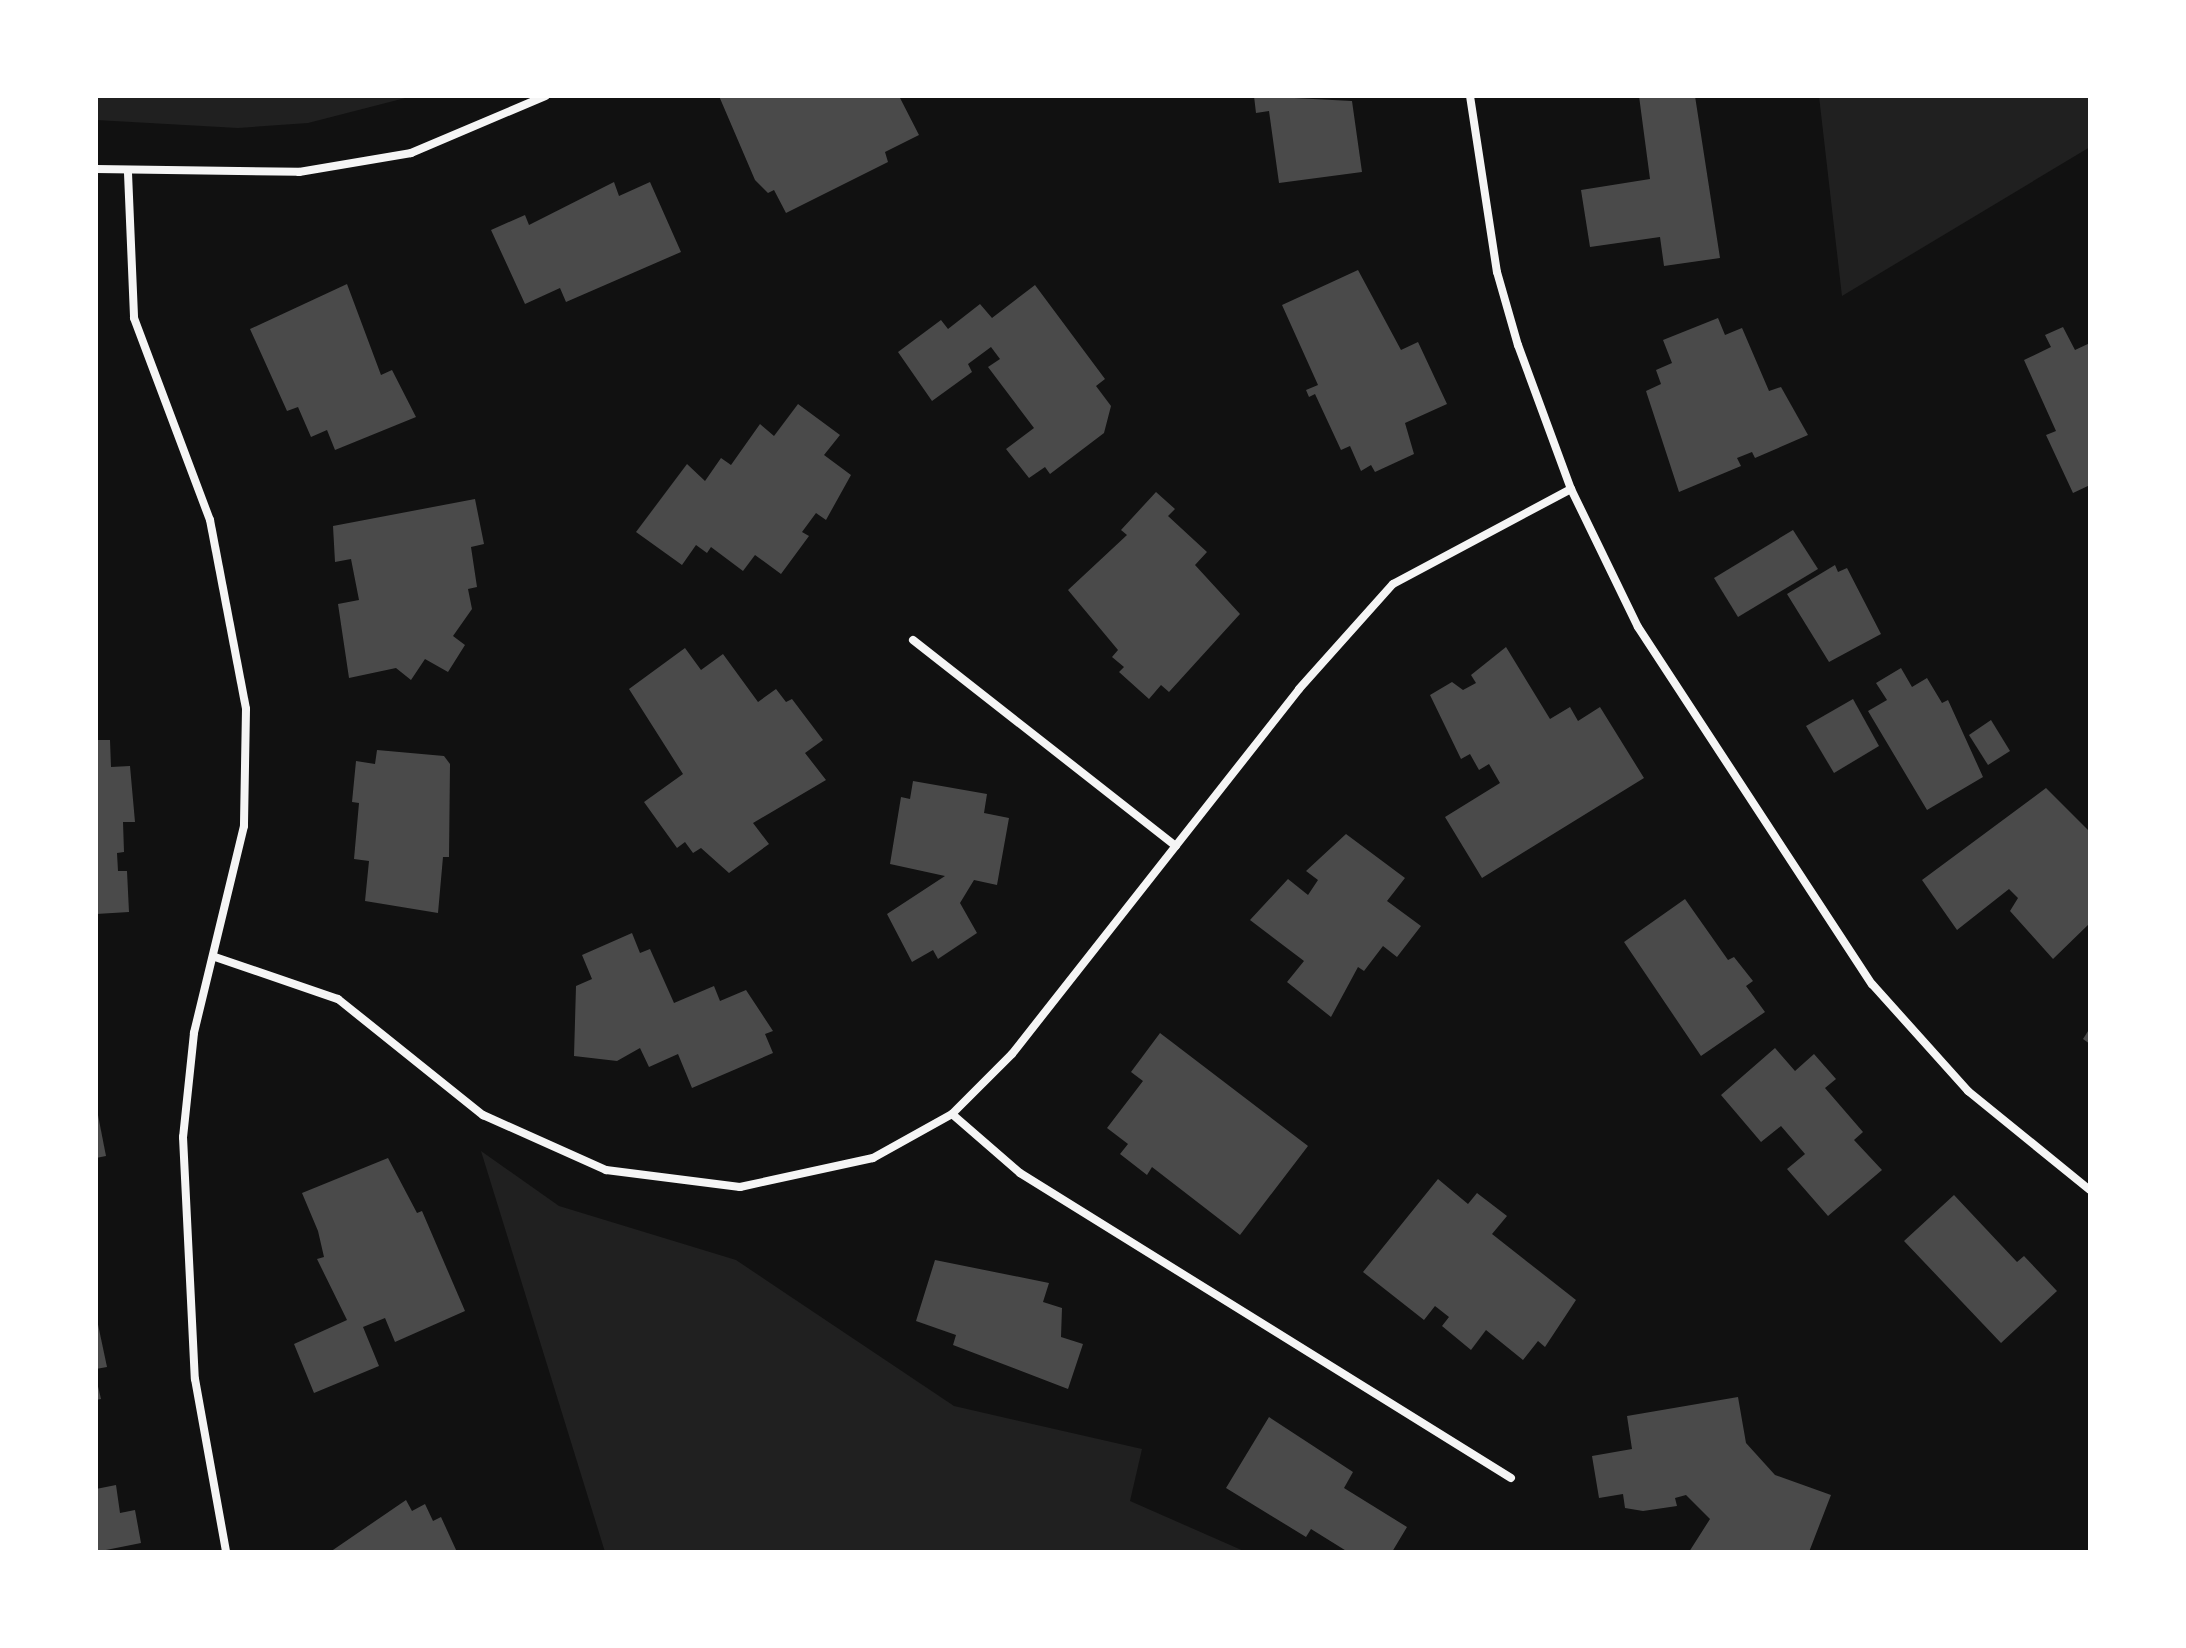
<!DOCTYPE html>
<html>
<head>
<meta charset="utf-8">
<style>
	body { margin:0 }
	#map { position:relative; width:2186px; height:1648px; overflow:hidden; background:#111; font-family:"DejaVu Sans",sans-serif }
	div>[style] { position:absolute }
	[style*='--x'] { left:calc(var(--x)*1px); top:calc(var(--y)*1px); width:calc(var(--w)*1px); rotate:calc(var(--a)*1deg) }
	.green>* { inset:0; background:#202020 }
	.building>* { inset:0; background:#4a4a4a }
	.minor>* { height:8px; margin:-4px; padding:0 4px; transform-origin:4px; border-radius:4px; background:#f5f5f5 }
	span { translate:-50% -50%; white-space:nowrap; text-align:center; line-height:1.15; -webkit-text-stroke:7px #fff; paint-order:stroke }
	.frame { position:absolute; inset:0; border:98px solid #fff; pointer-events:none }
</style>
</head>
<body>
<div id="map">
	<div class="green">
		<i style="clip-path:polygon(96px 96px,413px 96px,308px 123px,238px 128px,96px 120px)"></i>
		<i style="clip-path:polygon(1819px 96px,2090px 96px,2090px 147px,1842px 296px)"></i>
		<i style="clip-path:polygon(481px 1151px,559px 1206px,736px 1260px,954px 1406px,1142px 1449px,1130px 1501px,1246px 1552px,605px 1552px)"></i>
	</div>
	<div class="building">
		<i style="clip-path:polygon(719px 96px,899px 96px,919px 135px,885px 152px,888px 162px,786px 213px,774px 190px,768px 193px,755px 180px)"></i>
		<i style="clip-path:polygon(1254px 96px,1352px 101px,1362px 172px,1279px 183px,1269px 111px,1256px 113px)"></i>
		<i style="clip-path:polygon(1639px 96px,1695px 96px,1720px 258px,1664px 266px,1660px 237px,1590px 247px,1581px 190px,1650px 179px)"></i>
		<i style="clip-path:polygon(614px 182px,619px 196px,650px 182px,681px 252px,566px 302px,560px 288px,525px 304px,491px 230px,525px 215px,529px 225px)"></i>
		<i style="clip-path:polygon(1358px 270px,1401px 350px,1418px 342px,1447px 404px,1405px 423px,1414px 454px,1375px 472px,1371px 465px,1361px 471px,1350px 446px,1341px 450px,1315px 394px,1309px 397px,1306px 390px,1318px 385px,1282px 305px)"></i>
		<i style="clip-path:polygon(347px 284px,381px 375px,392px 370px,416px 417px,335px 450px,327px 430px,311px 437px,298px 407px,287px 411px,250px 329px)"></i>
		<i style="clip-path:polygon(1035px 285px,1105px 379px,1096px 386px,1111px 406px,1104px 433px,1050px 474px,1045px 467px,1029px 478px,1006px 449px,1034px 428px,988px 367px,1000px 359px,991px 347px,968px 364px,972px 372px,932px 401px,898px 352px,941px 320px,948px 329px,980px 304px,992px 318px)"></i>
		<i style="clip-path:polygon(1718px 318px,1725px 335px,1742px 328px,1769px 391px,1781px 387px,1808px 435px,1755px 458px,1752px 452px,1737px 458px,1741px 466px,1679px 492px,1646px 391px,1661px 384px,1656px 370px,1672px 363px,1663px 340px)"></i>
		<i style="clip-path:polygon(2063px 327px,2075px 350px,2090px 343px,2090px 485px,2073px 493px,2046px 435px,2056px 431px,2024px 360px,2051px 347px,2045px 335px)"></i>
		<i style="clip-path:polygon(798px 404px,840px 435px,824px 455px,851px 475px,826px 520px,816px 513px,802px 532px,809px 536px,781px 574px,755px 555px,743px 571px,711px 547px,707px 553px,696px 545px,682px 565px,636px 532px,687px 464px,705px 481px,721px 458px,731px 465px,760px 424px,774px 436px)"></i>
		<i style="clip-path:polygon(1156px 492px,1175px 509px,1168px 516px,1207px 552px,1195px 565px,1240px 614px,1169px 692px,1161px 685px,1149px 699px,1119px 672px,1124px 667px,1112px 657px,1118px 650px,1068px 590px,1127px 535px,1121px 530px)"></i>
		<i style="clip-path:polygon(475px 499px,484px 544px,471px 547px,477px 587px,468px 589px,472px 609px,453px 636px,465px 645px,448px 672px,425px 659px,411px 680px,396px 668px,349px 678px,338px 604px,359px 600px,351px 559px,335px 562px,333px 526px)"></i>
		<i style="clip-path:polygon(1793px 530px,1818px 569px,1738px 617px,1714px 578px)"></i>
		<i style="clip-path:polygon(1835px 565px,1838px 572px,1847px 568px,1881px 634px,1829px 662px,1787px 594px)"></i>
		<i style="clip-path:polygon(1506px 647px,1550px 719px,1570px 707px,1578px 721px,1600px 707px,1644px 778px,1482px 878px,1445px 817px,1500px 783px,1489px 764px,1479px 770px,1470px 754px,1461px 759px,1430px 695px,1452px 682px,1463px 690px,1476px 683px,1471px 675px)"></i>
		<i style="clip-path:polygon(685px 648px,701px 670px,723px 654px,758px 702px,776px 689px,786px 702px,792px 699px,823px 740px,805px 753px,826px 780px,753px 823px,769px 844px,729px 873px,701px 848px,693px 853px,685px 842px,677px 848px,644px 802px,683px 774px,629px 689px)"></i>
		<i style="clip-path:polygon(1901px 668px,1912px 687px,1927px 678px,1942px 703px,1948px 700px,1983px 777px,1927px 810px,1868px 711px,1887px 700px,1876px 683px)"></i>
		<i style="clip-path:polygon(1853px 699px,1879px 746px,1834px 773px,1806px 726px)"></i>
		<i style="clip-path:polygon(1991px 720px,2010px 751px,1988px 765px,1969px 735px)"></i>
		<i style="clip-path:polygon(96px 740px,110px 740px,111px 767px,130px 766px,135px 822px,123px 822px,124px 852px,117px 853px,118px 871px,127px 871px,129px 912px,96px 914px)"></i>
		<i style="clip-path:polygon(377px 750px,444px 756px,450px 764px,449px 857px,443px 857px,438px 913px,365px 901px,369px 861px,354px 859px,359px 803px,352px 802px,356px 761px,375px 764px)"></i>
		<i style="clip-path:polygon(913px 781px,987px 794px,984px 813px,1009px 818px,997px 885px,974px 880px,960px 903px,977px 933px,938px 959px,933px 950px,912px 962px,887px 914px,945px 876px,890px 864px,901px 797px,910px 799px)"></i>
		<i style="clip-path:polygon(2046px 788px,2090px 832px,2090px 923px,2053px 959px,2010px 911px,2018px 898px,2009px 889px,1957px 930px,1922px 880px)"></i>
		<i style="clip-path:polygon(1346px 834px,1405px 878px,1387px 901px,1421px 926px,1397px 957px,1383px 946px,1364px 971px,1358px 967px,1331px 1017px,1287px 982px,1304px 961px,1250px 920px,1288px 879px,1308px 895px,1318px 880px,1306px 871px)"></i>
		<i style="clip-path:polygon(1685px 899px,1728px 960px,1734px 957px,1753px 981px,1746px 986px,1765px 1012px,1701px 1056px,1624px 942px)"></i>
		<i style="clip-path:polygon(632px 933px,640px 953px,650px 949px,674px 1003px,714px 986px,720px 1001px,746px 990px,773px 1031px,765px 1034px,773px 1053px,692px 1088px,678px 1054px,649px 1067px,640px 1048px,617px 1061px,574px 1056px,576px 986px,592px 979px,582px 955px)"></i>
		<i style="clip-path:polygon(2090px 1028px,2090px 1044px,2083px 1039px)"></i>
		<i style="clip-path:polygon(1160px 1033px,1308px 1146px,1240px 1235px,1152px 1167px,1147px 1175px,1120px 1154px,1128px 1144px,1107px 1128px,1143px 1081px,1131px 1072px)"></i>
		<i style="clip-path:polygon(1775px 1048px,1795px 1071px,1814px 1054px,1836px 1079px,1825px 1088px,1863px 1132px,1854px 1140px,1882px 1170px,1828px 1216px,1787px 1169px,1805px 1154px,1781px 1126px,1761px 1142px,1721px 1095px)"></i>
		<i style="clip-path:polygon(96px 1105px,106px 1156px,96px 1158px)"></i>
		<i style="clip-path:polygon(388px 1158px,417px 1213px,422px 1211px,465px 1311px,395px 1342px,385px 1318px,363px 1327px,379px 1366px,314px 1393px,294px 1344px,347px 1320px,317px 1259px,324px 1257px,318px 1231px,302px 1193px)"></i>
		<i style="clip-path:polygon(1438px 1179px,1468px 1204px,1477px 1193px,1507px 1216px,1492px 1234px,1576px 1300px,1545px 1347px,1538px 1341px,1523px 1360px,1486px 1330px,1471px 1350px,1442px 1326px,1449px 1317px,1435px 1306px,1424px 1320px,1363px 1272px)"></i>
		<i style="clip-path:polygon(1954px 1195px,2017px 1262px,2024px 1256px,2057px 1291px,2001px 1343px,1904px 1241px)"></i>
		<i style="clip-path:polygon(935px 1260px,1049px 1283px,1043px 1302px,1062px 1308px,1061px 1337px,1083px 1344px,1068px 1389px,953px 1345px,956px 1335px,916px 1321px)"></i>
		<i style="clip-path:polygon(96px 1315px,107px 1367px,96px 1369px)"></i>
		<i style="clip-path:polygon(96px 1378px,101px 1399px,96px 1400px)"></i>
		<i style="clip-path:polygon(1738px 1397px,1746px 1443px,1775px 1475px,1831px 1495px,1809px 1552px,1689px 1552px,1710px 1519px,1686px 1495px,1675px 1498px,1677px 1506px,1643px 1511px,1625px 1508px,1623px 1494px,1599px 1498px,1592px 1456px,1632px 1449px,1627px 1416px)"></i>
		<i style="clip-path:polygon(1269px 1417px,1353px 1472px,1344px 1488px,1407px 1527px,1392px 1552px,1348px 1552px,1311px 1529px,1306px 1537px,1226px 1488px)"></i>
		<i style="clip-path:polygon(116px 1485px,120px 1513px,135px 1510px,141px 1543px,96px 1552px,96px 1489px)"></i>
		<i style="clip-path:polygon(406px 1500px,412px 1511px,425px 1504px,433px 1521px,441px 1517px,457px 1552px,330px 1552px)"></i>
	</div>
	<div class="minor">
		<i style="--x:1470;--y:96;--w:178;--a:81.3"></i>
		<i style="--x:1497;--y:272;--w:76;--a:74"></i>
		<i style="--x:1518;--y:345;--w:153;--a:69.8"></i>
		<i style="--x:1571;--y:489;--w:153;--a:64.1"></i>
		<i style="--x:1638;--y:627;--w:427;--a:56.8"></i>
		<i style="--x:1872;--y:984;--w:144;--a:48.1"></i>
		<i style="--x:1968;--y:1091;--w:157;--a:39.1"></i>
		<i style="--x:96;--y:169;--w:203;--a:0.8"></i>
		<i style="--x:299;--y:172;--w:114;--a:-9.6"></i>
		<i style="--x:411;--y:153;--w:146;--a:-23"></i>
		<i style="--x:128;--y:173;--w:145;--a:87.6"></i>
		<i style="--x:134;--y:318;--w:216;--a:69.4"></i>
		<i style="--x:210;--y:520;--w:192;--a:79.2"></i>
		<i style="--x:246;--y:709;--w:117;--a:91"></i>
		<i style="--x:244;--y:826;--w:213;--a:103.6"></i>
		<i style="--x:194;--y:1033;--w:105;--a:96"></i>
		<i style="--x:183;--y:1137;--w:242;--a:87.2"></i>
		<i style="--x:195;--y:1379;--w:176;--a:79.8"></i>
		<i style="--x:913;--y:640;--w:334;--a:38.1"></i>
		<i style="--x:215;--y:957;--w:130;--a:18.9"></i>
		<i style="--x:338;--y:999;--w:186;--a:38.7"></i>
		<i style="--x:483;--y:1115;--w:135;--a:24.1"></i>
		<i style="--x:606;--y:1170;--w:135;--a:7.2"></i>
		<i style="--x:740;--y:1187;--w:136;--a:-12.3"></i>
		<i style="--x:873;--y:1158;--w:90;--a:-29.1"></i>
		<i style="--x:952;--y:1114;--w:85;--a:-45"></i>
		<i style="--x:1012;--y:1054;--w:464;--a:-51.8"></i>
		<i style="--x:1299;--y:689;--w:141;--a:-48.2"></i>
		<i style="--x:1393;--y:584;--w:202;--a:-28.1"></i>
		<i style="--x:952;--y:1114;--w:90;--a:40.9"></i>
		<i style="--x:1020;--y:1173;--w:578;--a:31.85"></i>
	</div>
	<div class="frame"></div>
</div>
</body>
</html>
